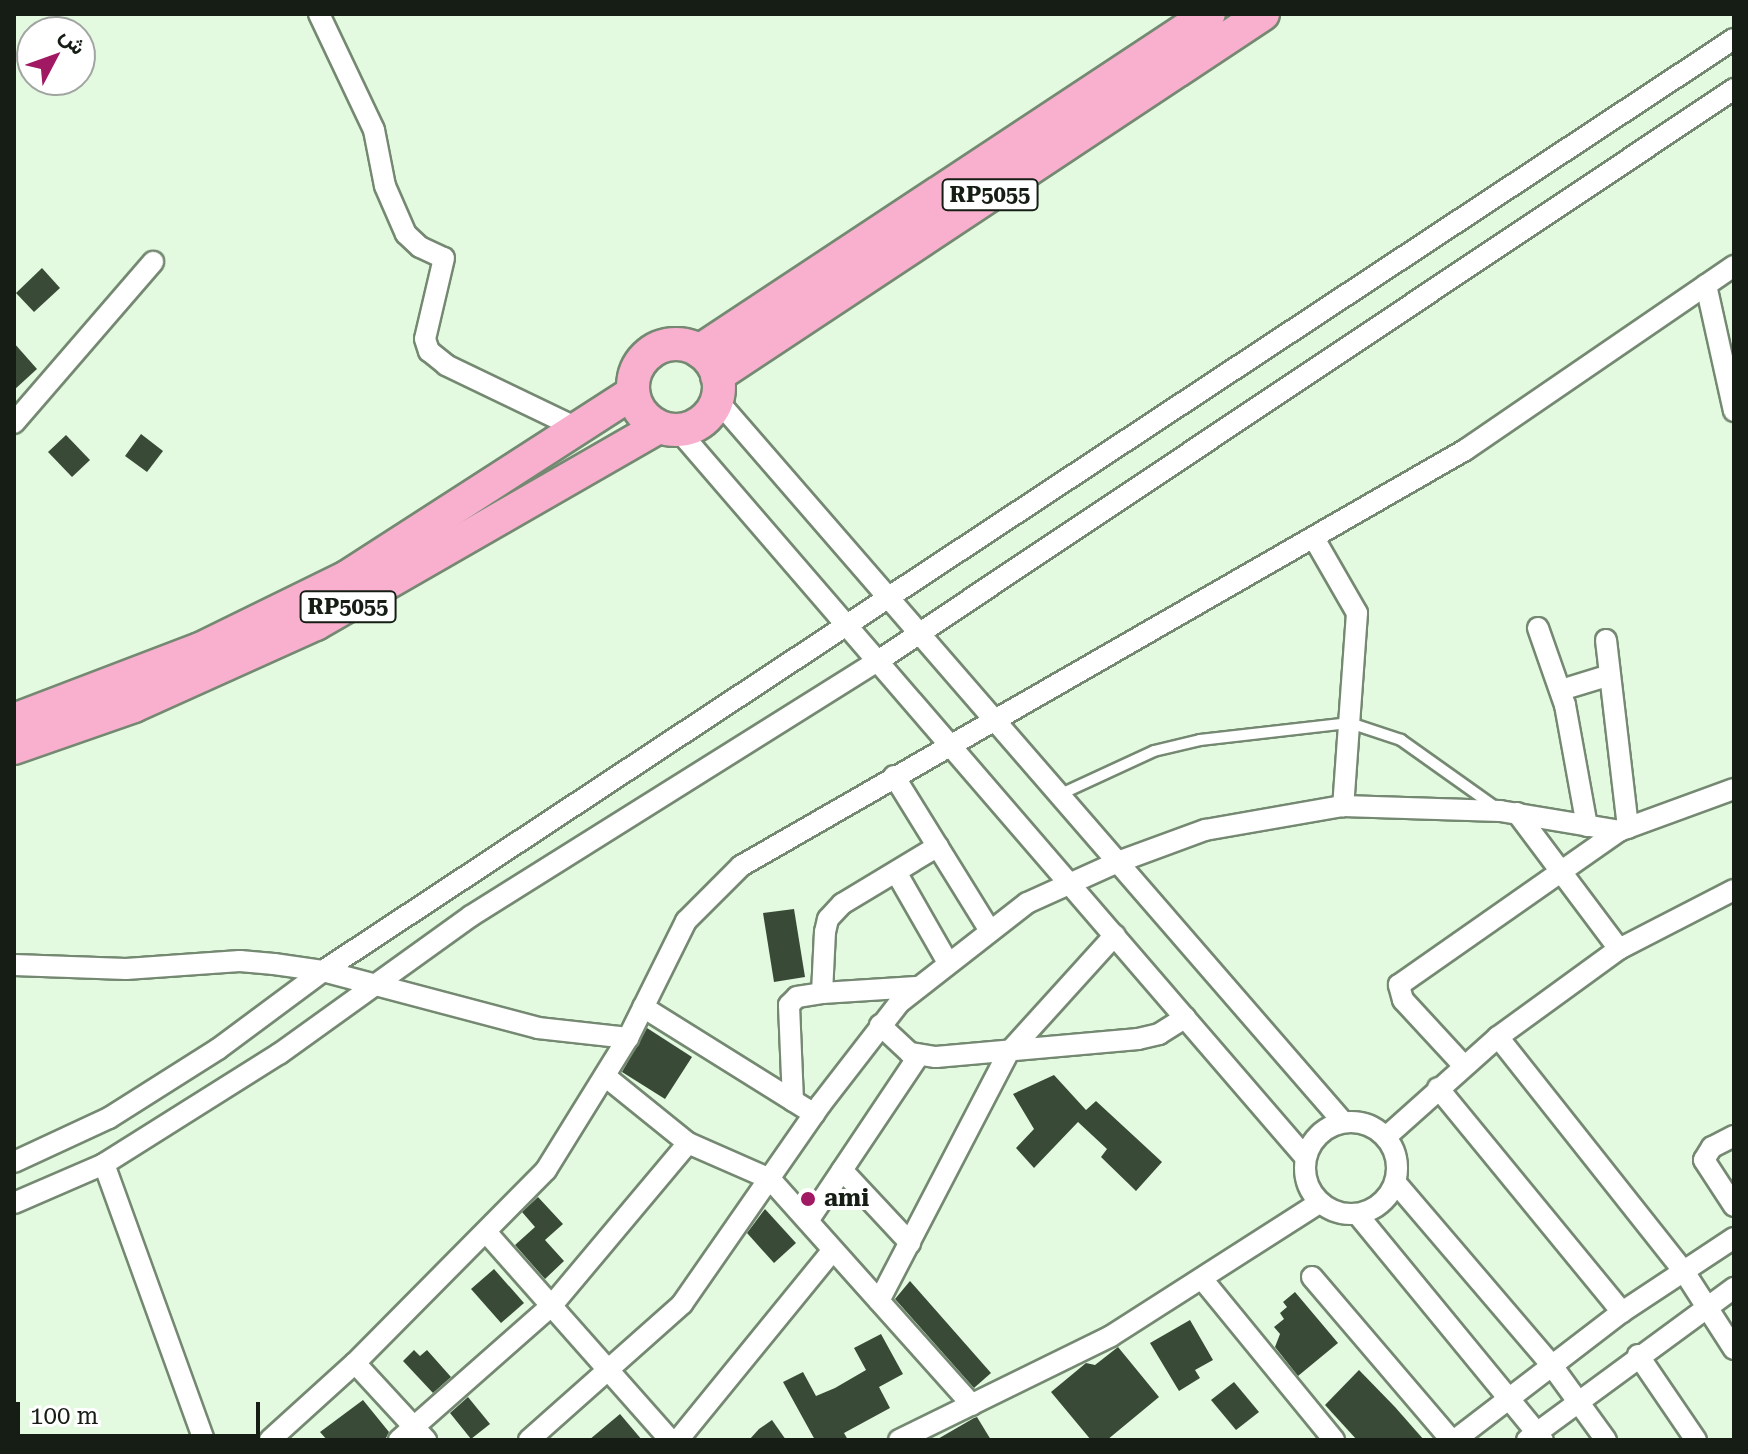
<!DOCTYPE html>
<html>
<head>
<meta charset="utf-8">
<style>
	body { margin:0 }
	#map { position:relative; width:1748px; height:1454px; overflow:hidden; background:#e3fae0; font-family:"Roboto Serif",Vazirmatn,serif }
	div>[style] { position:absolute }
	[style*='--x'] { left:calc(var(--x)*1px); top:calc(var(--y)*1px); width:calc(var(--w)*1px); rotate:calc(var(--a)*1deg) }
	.building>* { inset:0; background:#394b37 }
	.roads { filter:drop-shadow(2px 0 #758972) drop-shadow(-2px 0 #758972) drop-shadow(0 2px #758972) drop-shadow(0 -2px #758972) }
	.service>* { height:10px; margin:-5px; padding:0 5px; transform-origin:5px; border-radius:5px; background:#fff }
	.minor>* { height:20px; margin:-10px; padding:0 10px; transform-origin:10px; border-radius:10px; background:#fff }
	.minor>.ring { margin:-10px; padding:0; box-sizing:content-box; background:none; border:20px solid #fff; border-radius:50% }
	.trunk>* { height:32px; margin:-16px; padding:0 16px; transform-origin:16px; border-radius:16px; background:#f8b0ce }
	.trunk>.ring { margin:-16px; padding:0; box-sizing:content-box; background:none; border:32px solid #f8b0ce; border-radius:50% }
	.dots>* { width:22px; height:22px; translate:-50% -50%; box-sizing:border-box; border:4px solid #fff; border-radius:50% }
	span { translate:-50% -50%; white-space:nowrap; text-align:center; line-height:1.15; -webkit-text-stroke:8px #fff; paint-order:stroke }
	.shield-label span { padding:2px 6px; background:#fff; border:2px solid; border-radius:6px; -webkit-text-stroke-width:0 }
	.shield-label { font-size:22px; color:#151d14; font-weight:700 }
	.poi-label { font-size:24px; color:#151d14; font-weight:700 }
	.left { translate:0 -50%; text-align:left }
	.frame { position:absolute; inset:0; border:16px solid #151d14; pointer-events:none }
	.north { position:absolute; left:16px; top:16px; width:80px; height:80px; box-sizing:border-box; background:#fff; border:2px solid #a1a5a1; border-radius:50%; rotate:49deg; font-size:22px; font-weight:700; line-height:32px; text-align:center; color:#151d14 }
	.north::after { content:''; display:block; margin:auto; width:28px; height:36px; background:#a11863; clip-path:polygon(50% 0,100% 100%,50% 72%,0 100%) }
	.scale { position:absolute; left:16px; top:1402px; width:244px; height:36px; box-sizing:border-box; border:4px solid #151d14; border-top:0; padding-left:10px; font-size:24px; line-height:28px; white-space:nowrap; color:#151d14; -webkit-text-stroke:6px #fff; paint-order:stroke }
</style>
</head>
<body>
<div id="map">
	<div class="building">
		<i style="clip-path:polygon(42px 268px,60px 288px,34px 312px,16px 293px)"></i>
		<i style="clip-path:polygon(14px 343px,37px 369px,14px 390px)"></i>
		<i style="clip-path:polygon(141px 434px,163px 451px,147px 472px,125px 456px)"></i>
		<i style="clip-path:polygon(66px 435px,90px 460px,72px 477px,48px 452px)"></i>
		<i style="clip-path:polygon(794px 909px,805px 977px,774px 982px,763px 913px)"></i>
		<i style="clip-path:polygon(647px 1028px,692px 1057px,665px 1099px,622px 1072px)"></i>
		<i style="clip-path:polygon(1054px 1075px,1086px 1110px,1096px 1101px,1162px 1162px,1136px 1191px,1101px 1157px,1107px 1149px,1078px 1122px,1034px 1168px,1016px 1148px,1034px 1129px,1013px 1094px)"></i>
		<i style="clip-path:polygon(538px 1197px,563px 1224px,545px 1240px,564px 1261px,545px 1279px,515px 1245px,535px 1227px,522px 1212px)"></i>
		<i style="clip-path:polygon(765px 1209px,796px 1243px,774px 1263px,747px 1233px)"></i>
		<i style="clip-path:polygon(494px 1269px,524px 1303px,501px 1323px,471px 1289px)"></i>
		<i style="clip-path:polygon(910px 1281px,991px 1373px,974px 1388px,895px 1299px)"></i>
		<i style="clip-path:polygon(1295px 1292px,1338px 1343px,1298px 1376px,1275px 1347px,1280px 1334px,1274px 1327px,1284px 1319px,1280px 1313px,1287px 1307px,1283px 1302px)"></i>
		<i style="clip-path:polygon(1190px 1320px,1213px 1360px,1195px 1370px,1200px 1378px,1179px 1391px,1150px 1343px)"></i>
		<i style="clip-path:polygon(881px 1334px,903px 1374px,879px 1387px,890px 1408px,844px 1433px,848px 1440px,815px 1440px,783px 1382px,803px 1372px,816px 1396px,835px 1388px,866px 1370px,854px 1348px)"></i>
		<i style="clip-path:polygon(1118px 1347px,1159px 1397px,1107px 1440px,1091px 1440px,1051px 1392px,1086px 1363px,1095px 1365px)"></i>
		<i style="clip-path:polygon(414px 1350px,420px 1356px,427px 1350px,451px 1377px,433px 1393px,403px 1361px)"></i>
		<i style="clip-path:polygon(1359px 1370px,1395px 1407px,1424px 1440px,1357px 1440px,1325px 1405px)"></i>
		<i style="clip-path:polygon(1234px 1382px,1259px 1412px,1236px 1430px,1211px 1400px)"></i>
		<i style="clip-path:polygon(468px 1397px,490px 1424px,471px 1439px,450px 1413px)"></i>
		<i style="clip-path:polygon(363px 1400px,389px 1432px,386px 1438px,327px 1440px,320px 1432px)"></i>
		<i style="clip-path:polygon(620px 1414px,642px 1440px,589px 1440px)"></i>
		<i style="clip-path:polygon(977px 1417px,991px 1440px,936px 1440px,974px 1418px)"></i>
		<i style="clip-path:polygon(772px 1420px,786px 1440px,749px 1440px,759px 1429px)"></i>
	</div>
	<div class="roads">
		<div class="service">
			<i style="--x:1061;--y:794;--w:102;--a:-24.8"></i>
			<i style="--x:1154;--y:751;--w:47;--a:-13.4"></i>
			<i style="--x:1200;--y:740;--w:151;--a:-6.5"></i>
			<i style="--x:1350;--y:723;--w:54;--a:18.4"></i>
			<i style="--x:1401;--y:740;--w:119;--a:35.4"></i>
		</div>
		<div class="minor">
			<i style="--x:319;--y:14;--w:128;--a:64.6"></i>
			<i style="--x:374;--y:130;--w:57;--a:78.9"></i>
			<i style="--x:385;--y:186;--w:52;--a:66.4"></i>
			<i style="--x:406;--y:234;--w:19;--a:43"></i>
			<i style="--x:420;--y:247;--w:26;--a:25"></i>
			<i style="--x:444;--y:258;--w:83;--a:103.2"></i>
			<i style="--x:425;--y:339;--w:13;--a:72"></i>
			<i style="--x:429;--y:351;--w:22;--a:39"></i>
			<i style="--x:446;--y:365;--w:148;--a:25.7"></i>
			<i style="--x:1706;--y:285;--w:129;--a:77.5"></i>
			<i style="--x:717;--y:400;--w:956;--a:49.07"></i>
			<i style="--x:14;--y:423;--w:213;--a:-49.2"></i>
			<i style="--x:679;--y:431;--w:959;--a:49.23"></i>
			<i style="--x:1315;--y:540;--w:84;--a:60.1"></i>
			<i style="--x:1357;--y:613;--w:194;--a:94.1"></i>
			<i style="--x:1538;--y:628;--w:82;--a:70.7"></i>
			<i style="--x:1565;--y:705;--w:123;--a:79.7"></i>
			<i style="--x:1606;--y:640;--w:189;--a:83.3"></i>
			<i style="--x:1561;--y:690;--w:51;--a:-17"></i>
			<i style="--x:894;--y:776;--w:180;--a:58.2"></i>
			<i style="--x:1517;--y:813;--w:170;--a:53.1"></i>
			<i style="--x:896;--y:872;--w:103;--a:60.2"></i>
			<i style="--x:14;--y:965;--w:112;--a:2"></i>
			<i style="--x:126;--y:969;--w:114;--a:-4"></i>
			<i style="--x:240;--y:961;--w:34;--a:5"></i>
			<i style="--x:274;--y:964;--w:49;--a:8.1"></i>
			<i style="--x:323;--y:971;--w:222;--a:14.8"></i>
			<i style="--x:538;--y:1028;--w:91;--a:6.3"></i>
			<i style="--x:916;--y:987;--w:94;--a:176.3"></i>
			<i style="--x:822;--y:993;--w:61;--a:-87.2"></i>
			<i style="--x:825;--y:932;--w:13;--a:-77"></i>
			<i style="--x:828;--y:919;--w:21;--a:-47"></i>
			<i style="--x:842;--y:904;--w:112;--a:-31.1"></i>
			<i style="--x:643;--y:1007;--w:202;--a:32"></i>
			<i style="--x:880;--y:1025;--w:41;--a:43"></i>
			<i style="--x:910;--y:1053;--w:26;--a:9"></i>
			<i style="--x:936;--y:1057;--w:203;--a:-5.1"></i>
			<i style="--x:1138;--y:1039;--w:22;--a:-13"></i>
			<i style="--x:1159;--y:1034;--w:31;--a:-32"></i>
			<i style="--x:1498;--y:1037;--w:298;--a:51.6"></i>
			<i style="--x:1683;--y:1270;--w:94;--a:57.2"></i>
			<i style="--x:1464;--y:1066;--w:90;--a:-132.7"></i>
			<i style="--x:1403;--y:1000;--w:16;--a:-105"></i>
			<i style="--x:1399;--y:985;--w:269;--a:-35"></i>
			<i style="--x:1619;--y:831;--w:122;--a:-20.1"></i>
			<i style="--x:605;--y:1076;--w:107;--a:38.9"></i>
			<i style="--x:688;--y:1143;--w:90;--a:23.7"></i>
			<i style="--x:770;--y:1179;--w:303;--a:48.2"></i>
			<i style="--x:1438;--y:1088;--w:290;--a:50.6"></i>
			<i style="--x:793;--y:1101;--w:96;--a:-92.4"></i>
			<i style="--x:789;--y:1005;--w:11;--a:-45"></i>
			<i style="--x:797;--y:997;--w:25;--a:-9"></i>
			<i class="ring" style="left:1305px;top:1122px;width:72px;height:72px"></i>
			<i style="--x:1734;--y:1136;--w:25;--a:153"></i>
			<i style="--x:1712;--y:1147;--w:15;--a:122"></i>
			<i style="--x:1704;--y:1160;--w:55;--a:56.9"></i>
			<i style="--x:1386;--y:1137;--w:150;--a:-41.8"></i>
			<i style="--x:1498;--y:1037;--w:150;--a:-36"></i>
			<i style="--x:1619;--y:949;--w:129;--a:-27.2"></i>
			<i style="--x:14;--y:1162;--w:105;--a:-24.9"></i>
			<i style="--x:109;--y:1118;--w:129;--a:-32.3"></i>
			<i style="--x:218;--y:1049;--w:131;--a:-36.6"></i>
			<i style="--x:323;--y:971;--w:1691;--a:-33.45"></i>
			<i style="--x:104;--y:1164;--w:294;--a:70.1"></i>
			<i style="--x:842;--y:1170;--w:100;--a:47"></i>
			<i style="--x:1396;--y:1183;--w:237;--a:49.5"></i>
			<i style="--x:1550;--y:1363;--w:95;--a:54"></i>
			<i style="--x:14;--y:1203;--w:98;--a:-23.4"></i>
			<i style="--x:104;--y:1164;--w:207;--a:-32.2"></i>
			<i style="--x:279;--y:1054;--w:236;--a:-35.7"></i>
			<i style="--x:471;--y:916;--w:480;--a:-32.1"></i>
			<i style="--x:878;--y:661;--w:1030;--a:-33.75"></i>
			<i style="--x:1358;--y:1215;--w:291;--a:50.6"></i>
			<i style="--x:808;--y:1221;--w:200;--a:-56.2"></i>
			<i style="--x:487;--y:1233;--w:276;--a:48.5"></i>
			<i style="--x:1312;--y:1277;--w:214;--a:49.5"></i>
			<i style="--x:1203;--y:1280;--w:207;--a:50.7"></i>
			<i style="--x:879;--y:1301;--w:280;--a:-62.5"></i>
			<i style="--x:1008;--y:1053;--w:159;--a:-47.8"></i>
			<i style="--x:1638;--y:1355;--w:103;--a:55.7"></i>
			<i style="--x:355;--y:1363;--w:105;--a:47.3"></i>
			<i style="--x:270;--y:1440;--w:115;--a:-42.2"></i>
			<i style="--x:355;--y:1363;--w:272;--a:-45.3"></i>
			<i style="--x:546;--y:1170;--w:155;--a:-58.2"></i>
			<i style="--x:628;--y:1038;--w:131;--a:-63.6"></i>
			<i style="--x:686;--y:921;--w:78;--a:-45"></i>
			<i style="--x:741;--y:866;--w:835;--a:-29.88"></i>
			<i style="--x:1465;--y:450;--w:326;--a:-34.4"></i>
			<i style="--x:399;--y:1440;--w:205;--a:-41.4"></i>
			<i style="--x:553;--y:1304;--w:210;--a:-50"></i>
			<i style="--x:529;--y:1440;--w:205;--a:-41.6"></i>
			<i style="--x:682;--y:1304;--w:244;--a:-55.2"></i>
			<i style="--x:821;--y:1104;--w:128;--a:-52.3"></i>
			<i style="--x:899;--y:1003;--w:162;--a:-38"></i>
			<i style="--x:1027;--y:903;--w:100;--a:-24.3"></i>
			<i style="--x:1118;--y:862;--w:93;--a:-20.2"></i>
			<i style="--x:1205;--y:830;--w:140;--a:-9.9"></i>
			<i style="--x:1343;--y:806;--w:157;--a:1.8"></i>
			<i style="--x:1500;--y:811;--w:121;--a:9.5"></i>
			<i style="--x:678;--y:1440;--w:245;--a:-50.8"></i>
			<i style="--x:899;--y:1440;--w:236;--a:-26.1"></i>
			<i style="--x:1111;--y:1336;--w:247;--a:-32.6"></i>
			<i style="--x:1455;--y:1440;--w:210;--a:-37.5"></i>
			<i style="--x:1622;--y:1312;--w:134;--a:-33.5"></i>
			<i style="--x:1527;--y:1440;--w:257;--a:-36.3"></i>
		</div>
		<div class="trunk">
			<i class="ring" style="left:633px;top:344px;width:54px;height:54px"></i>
			<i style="--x:699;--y:351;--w:611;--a:-33.46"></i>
			<i style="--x:717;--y:376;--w:655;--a:-33.54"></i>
			<i style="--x:14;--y:720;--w:199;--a:-20.9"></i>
			<i style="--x:200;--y:649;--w:164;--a:-26.1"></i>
			<i style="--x:347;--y:577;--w:340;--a:-32.8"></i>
			<i style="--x:14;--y:748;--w:127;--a:-19.3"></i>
			<i style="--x:134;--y:706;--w:200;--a:-24.3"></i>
			<i style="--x:316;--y:624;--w:395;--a:-29.9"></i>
		</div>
	</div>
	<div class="dots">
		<i style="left:808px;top:1199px;background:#a11863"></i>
	</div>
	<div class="shield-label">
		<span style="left:990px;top:195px">RP5055</span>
		<span style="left:348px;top:607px">RP5055</span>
	</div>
	<div class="poi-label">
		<span class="left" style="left:824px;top:1199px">ami</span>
	</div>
	<div class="frame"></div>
	<div class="north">ش</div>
	<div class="scale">100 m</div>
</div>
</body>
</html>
